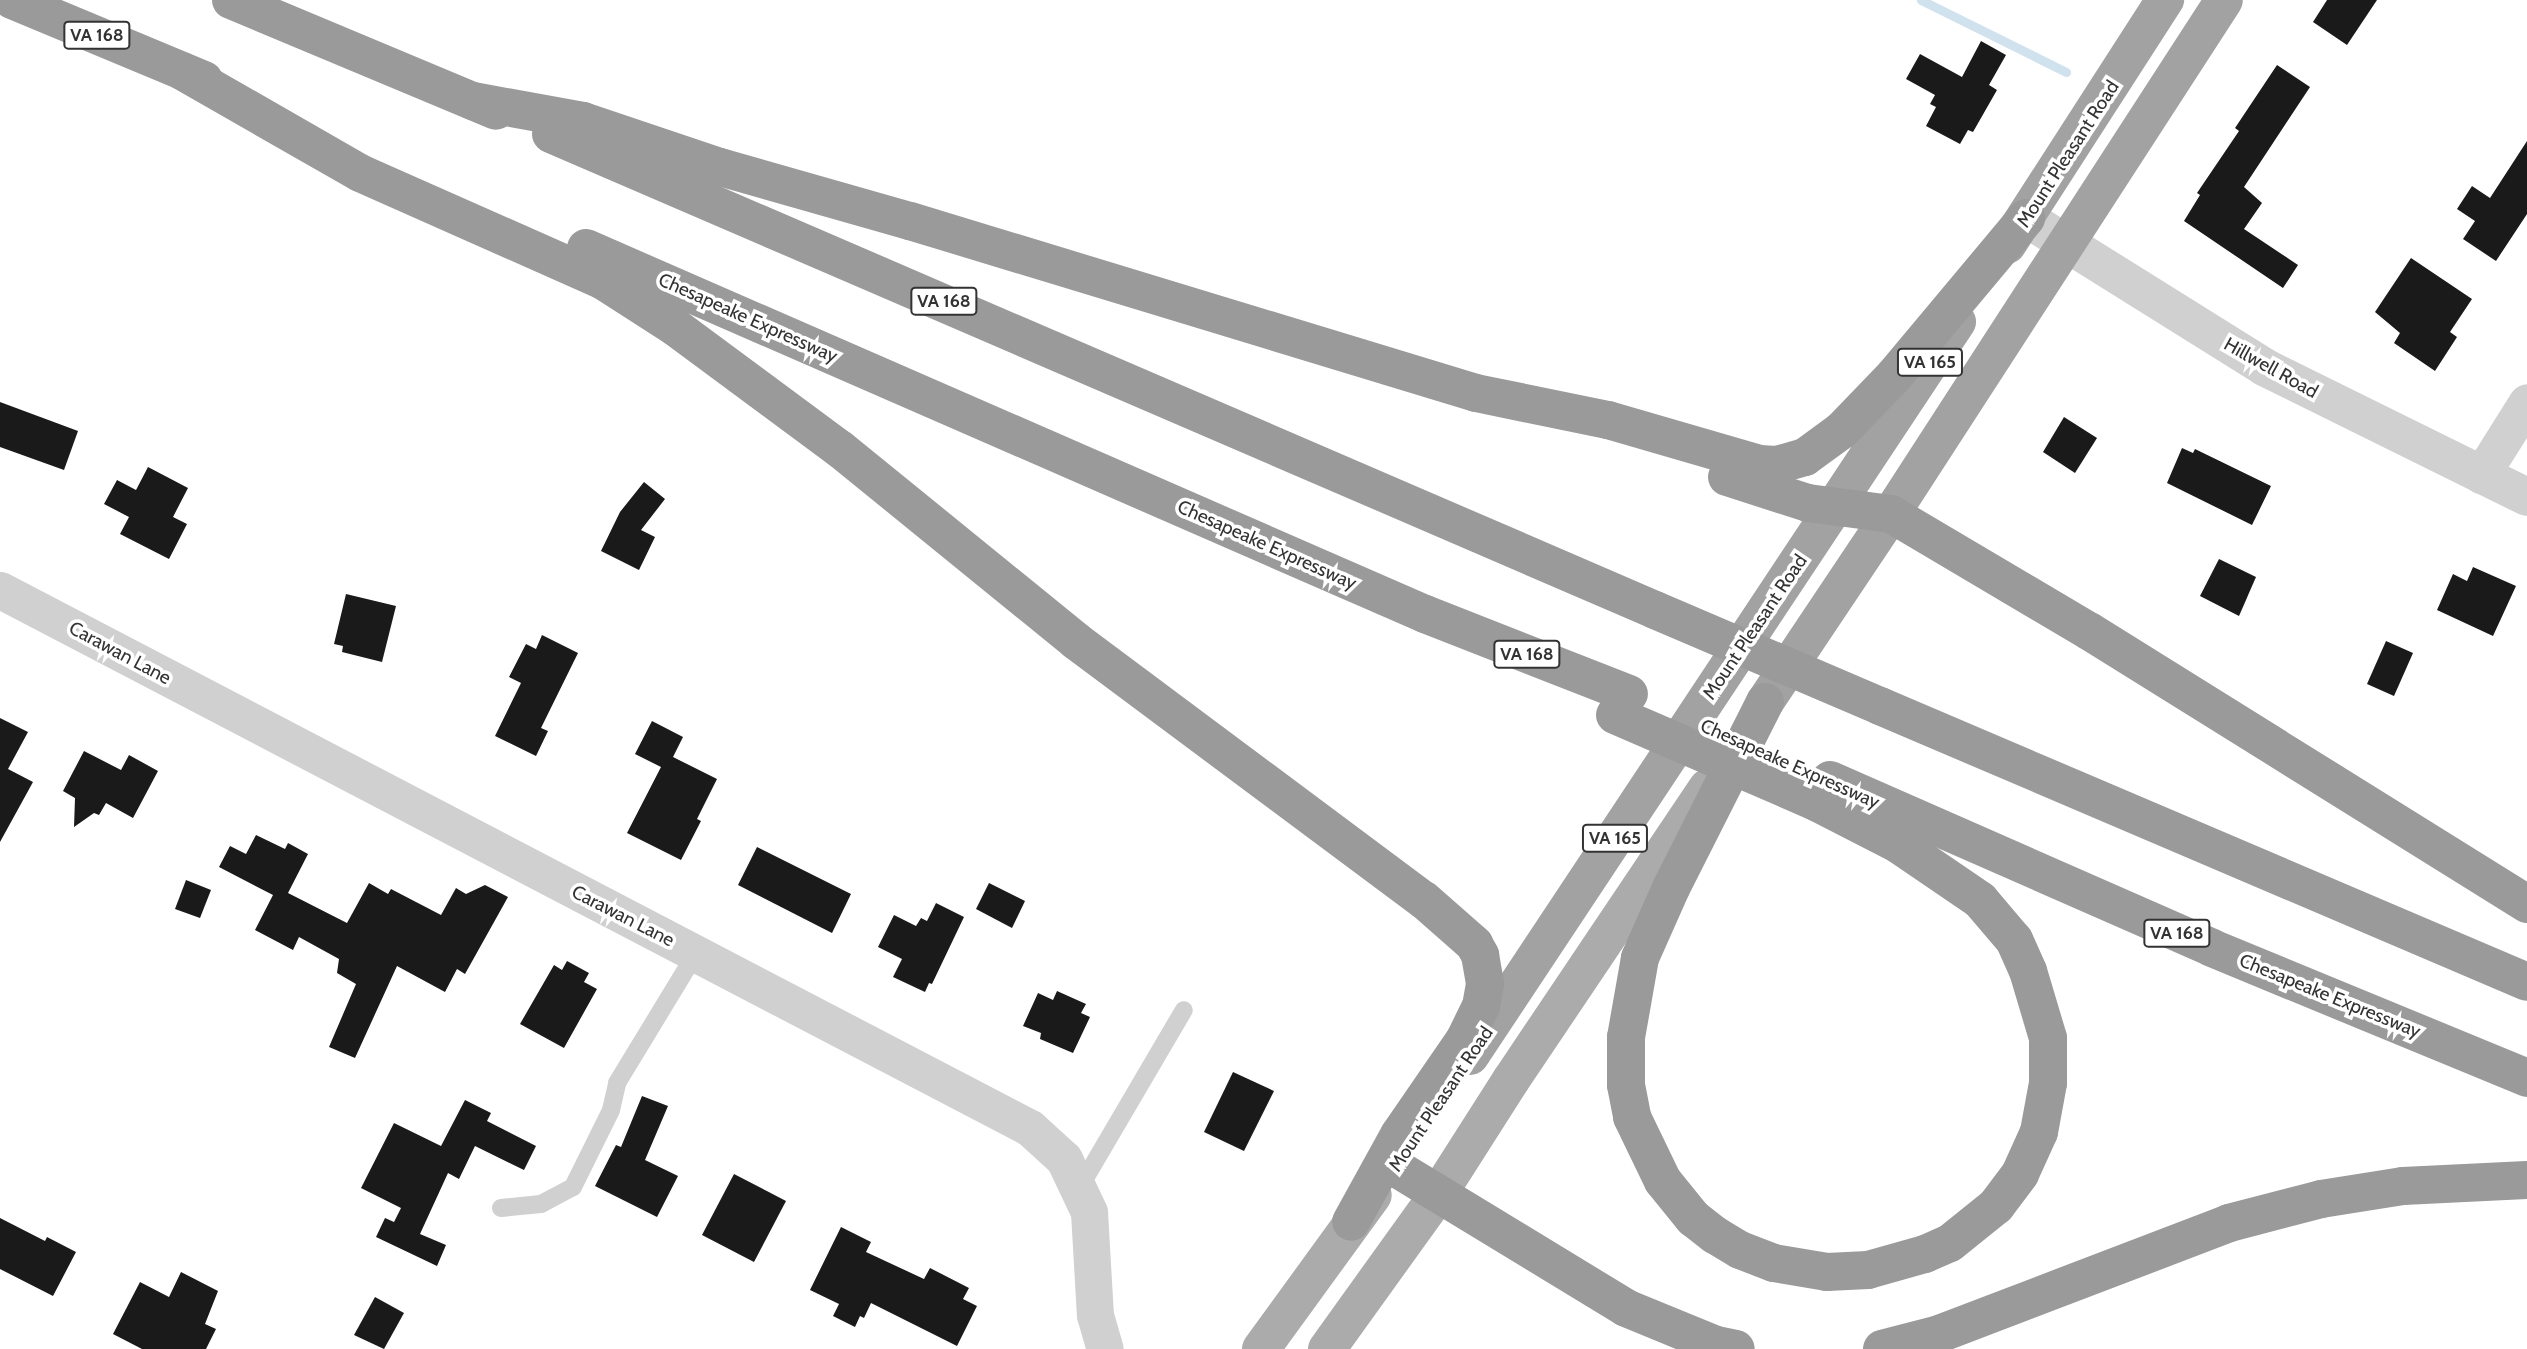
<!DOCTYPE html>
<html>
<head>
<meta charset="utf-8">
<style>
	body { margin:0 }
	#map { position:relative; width:2527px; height:1349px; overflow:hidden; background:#fff; font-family:Cabin,sans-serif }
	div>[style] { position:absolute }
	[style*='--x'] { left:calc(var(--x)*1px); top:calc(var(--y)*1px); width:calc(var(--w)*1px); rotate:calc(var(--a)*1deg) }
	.stream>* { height:9px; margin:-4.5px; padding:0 4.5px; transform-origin:4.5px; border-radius:4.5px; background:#cfe2ee }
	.building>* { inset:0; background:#1a1a1a }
	.service>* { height:18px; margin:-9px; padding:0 9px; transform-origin:9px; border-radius:9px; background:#d0d0d0 }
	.minor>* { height:37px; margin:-18.5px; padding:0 18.5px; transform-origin:18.5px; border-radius:18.5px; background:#d0d0d0 }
	.tertiary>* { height:38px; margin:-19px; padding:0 19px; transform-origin:19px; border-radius:19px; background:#d0d0d0 }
	.primary>* { height:38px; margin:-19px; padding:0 19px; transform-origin:19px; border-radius:19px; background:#ababab }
	.trunk>* { height:38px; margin:-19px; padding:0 19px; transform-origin:19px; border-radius:19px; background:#a2a2a2 }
	.motorway>* { height:38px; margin:-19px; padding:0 19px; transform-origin:19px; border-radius:19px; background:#9a9a9a }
	.motorway-bridge>* { height:38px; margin:-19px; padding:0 19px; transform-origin:19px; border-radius:19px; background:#9a9a9a }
	span { translate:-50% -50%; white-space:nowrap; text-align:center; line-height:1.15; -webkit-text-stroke:7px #fff; paint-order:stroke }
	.shield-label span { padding:2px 5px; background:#fff; border:2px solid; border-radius:5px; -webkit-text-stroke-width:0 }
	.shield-label { font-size:18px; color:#333; font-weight:700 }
	.street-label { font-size:19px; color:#333 }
</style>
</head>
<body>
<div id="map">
	<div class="stream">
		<i style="--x:1921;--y:0;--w:162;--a:26.4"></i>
	</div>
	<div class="building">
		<i style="clip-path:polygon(2327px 0,2377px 0,2347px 45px,2313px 22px)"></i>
		<i style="clip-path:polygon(1981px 41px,2006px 55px,1989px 85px,1997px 90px,1973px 132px,1968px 130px,1960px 144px,1926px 126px,1936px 107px,1930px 104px,1935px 95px,1906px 79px,1920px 54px,1962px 77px)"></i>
		<i style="clip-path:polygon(2277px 65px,2310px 87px,2244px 187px,2262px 203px,2244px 229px,2298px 265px,2283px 288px,2184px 221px,2200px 195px,2197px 193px,2239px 131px,2235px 128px)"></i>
		<i style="clip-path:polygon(2527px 141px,2527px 214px,2496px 261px,2463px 239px,2475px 221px,2457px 209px,2472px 186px,2490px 198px)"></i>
		<i style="clip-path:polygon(2411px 258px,2472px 299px,2450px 332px,2457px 337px,2435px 371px,2394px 343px,2400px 333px,2375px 312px)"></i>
		<i style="clip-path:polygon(0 402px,78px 431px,64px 470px,0 447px)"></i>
		<i style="clip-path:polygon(2064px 417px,2097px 438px,2075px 473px,2043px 452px)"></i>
		<i style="clip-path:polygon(2182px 448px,2193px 453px,2195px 449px,2271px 486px,2252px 525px,2167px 483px)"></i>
		<i style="clip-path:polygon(148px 467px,188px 488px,173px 517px,187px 524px,169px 559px,120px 534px,129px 517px,104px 504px,117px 480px,136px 490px)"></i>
		<i style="clip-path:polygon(644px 482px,665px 499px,641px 530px,655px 537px,639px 570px,601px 551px,620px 512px)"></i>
		<i style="clip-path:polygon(2219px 559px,2256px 577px,2239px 616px,2200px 596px)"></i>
		<i style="clip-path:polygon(2473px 567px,2516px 586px,2493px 636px,2437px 610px,2453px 574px,2467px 581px)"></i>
		<i style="clip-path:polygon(346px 594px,396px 606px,382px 662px,342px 652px,343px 646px,334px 644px)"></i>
		<i style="clip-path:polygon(542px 635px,578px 653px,541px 728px,548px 731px,536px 756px,495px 736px,521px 683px,509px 677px,526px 644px,536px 649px)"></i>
		<i style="clip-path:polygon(2386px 641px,2413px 653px,2394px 696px,2367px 684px)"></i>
		<i style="clip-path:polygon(0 718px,28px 732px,8px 769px,33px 782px,0 842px)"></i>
		<i style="clip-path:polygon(652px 721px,683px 737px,673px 757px,717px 779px,697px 819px,701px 821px,681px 860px,627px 833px,661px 767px,635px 754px)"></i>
		<i style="clip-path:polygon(84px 751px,121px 770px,129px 755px,158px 771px,133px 818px,106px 803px,99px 815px,94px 813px,74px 827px,75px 798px,63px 791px)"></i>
		<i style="clip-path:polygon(256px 835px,285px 849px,288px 843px,308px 854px,288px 893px,347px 923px,369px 883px,388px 894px,391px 889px,441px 915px,456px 888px,466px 894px,485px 885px,508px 897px,465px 974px,457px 969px,445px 992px,397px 966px,355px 1058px,329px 1047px,356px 984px,337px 973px,339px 959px,299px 937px,293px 950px,255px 930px,273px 895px,219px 867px,230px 846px,246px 854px)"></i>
		<i style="clip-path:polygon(757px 847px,851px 894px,832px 933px,738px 885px)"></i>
		<i style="clip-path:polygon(186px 880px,211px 890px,200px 918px,175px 909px)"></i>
		<i style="clip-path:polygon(989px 883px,1025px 901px,1012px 928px,976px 909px)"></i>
		<i style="clip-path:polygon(936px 903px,964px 917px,932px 984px,929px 983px,925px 992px,893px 977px,902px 959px,878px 947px,894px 915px,916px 926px,921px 918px,927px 921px)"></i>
		<i style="clip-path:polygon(567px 961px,589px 973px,584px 982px,597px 989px,564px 1048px,520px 1024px,554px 965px,562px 970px)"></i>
		<i style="clip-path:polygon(1057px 991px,1086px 1004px,1081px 1013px,1090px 1017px,1073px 1053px,1040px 1039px,1041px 1033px,1023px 1026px,1038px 993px,1053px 1000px)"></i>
		<i style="clip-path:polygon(1233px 1072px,1274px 1091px,1244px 1151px,1204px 1132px)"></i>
		<i style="clip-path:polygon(642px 1096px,668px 1106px,645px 1160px,678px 1176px,657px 1217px,595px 1186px,616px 1145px,621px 1147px)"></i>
		<i style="clip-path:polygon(465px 1100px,491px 1113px,487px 1121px,536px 1146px,524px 1170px,475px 1146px,459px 1179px,448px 1173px,420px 1234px,446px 1245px,437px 1266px,376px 1237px,385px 1218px,394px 1222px,401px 1208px,361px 1188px,394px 1123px,441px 1146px)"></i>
		<i style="clip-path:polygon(734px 1174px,786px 1201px,754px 1262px,702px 1235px)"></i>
		<i style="clip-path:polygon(0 1218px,45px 1241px,47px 1237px,76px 1252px,53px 1296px,0 1269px)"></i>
		<i style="clip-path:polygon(841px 1227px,871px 1242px,866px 1252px,924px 1279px,930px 1268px,969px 1288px,963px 1299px,977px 1306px,957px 1346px,871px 1303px,864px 1318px,860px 1316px,855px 1327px,833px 1316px,839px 1304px,810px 1290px)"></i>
		<i style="clip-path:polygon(181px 1272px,218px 1291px,205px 1324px,216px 1329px,206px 1349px,142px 1349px,113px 1334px,140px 1282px,169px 1297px)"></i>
		<i style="clip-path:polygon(375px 1297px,404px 1313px,384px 1349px,354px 1335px)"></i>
	</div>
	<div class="service">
		<i style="--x:1080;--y:1187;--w:205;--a:-59.6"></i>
		<i style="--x:501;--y:1208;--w:40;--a:-5.7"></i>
		<i style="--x:541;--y:1204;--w:36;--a:-28"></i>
		<i style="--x:573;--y:1187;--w:86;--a:-63.7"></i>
		<i style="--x:611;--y:1110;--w:28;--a:-77"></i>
		<i style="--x:617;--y:1083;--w:152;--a:-58.7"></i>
	</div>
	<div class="minor">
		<i style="--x:2481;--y:475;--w:86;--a:-57.8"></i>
		<i style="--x:0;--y:590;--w:1162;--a:27.58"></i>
		<i style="--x:1030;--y:1128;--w:46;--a:42.4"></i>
		<i style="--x:1064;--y:1159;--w:59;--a:64.7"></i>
		<i style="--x:1089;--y:1212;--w:103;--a:86.7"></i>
		<i style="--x:1095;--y:1315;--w:35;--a:74"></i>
	</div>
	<div class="tertiary">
		<i style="--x:2026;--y:218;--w:281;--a:32"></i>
		<i style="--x:2264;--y:367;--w:293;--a:26.3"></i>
	</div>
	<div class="primary">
		<i style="--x:1261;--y:1349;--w:190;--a:-54"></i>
		<i style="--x:1327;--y:1349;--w:188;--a:-54.3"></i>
		<i style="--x:1437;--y:1196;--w:138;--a:-57.5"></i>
		<i style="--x:1511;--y:1080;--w:352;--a:-56.1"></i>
	</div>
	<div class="trunk">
		<i style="--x:2007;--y:245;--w:292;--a:-57.2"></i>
		<i style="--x:1765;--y:702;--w:226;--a:-56.2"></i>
		<i style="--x:1891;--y:514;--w:612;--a:-57.06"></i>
		<i style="--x:1470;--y:1056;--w:881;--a:-56.44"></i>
	</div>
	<div class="motorway">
		<i style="--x:12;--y:0;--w:208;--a:22.6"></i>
		<i style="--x:231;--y:0;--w:287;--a:22.7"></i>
		<i style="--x:182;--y:71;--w:205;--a:29.8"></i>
		<i style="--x:360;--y:173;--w:265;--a:23.9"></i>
		<i style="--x:602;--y:280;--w:87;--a:32.8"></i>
		<i style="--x:675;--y:327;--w:205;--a:36.5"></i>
		<i style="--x:840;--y:449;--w:304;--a:39.1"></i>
		<i style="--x:1076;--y:641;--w:434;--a:36.7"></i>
		<i style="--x:1424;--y:900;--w:67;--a:41.3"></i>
		<i style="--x:1474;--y:944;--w:13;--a:61"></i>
		<i style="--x:1480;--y:955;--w:29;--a:80"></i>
		<i style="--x:1485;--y:984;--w:22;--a:100"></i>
		<i style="--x:1481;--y:1006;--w:37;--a:116"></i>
		<i style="--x:1465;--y:1039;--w:116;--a:124.5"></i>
		<i style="--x:1399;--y:1135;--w:99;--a:118.9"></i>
		<i style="--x:473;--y:101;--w:112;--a:10.3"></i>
		<i style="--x:583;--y:121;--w:145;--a:18.6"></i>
		<i style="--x:720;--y:167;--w:198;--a:15.9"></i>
		<i style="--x:910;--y:221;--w:592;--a:16.9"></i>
		<i style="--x:1476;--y:393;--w:135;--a:11.6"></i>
		<i style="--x:1608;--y:420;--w:157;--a:16.2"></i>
		<i style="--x:1759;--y:464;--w:18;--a:3"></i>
		<i style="--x:1777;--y:465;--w:29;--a:-16"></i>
		<i style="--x:1805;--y:457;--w:46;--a:-36.1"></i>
		<i style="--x:1842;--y:430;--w:75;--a:-46.1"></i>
		<i style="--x:1894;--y:376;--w:206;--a:-50.1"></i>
		<i style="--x:551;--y:134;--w:1202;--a:23.32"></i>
		<i style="--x:586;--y:248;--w:915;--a:23.57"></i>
		<i style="--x:1425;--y:614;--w:219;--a:21.4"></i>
		<i style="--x:1727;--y:477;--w:85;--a:17.8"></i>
		<i style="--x:1808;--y:503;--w:84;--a:7.5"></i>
		<i style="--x:1891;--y:514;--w:230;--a:30.6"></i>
		<i style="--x:2089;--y:631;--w:516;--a:31.93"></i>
		<i style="--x:1765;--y:702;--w:208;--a:116.8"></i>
		<i style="--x:1671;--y:888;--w:77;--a:113.9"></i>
		<i style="--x:1640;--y:958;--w:80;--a:100"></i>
		<i style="--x:1626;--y:1037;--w:48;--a:90"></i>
		<i style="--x:1626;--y:1085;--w:33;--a:79"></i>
		<i style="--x:1632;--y:1117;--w:71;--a:64.2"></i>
		<i style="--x:1663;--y:1181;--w:48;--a:51"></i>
		<i style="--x:1693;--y:1218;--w:28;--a:38"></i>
		<i style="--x:1715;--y:1235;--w:29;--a:31"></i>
		<i style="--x:1740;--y:1250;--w:36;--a:21"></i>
		<i style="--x:1774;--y:1263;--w:54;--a:9.6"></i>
		<i style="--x:1827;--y:1272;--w:41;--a:-2.8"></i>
		<i style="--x:1868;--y:1270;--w:59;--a:-15.7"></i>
		<i style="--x:1925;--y:1254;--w:27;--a:-24"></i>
		<i style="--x:1950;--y:1243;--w:59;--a:-38.8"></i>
		<i style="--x:1996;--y:1206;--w:40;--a:-53"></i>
		<i style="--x:2020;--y:1174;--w:46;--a:-65.7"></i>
		<i style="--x:2039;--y:1132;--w:50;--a:-79.6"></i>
		<i style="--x:2048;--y:1083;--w:45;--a:-90"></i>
		<i style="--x:2048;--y:1038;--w:70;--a:-106.6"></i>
		<i style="--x:2028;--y:971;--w:34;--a:-114"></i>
		<i style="--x:2014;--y:940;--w:52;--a:-130.4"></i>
		<i style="--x:1980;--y:900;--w:99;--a:-145.7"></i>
		<i style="--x:1898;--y:844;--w:92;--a:-152.9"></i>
		<i style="--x:1880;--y:706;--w:703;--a:23.1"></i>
		<i style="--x:1830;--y:780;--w:417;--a:23.7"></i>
		<i style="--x:2212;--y:948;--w:341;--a:22.4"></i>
		<i style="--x:1396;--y:1168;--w:269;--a:31.3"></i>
		<i style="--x:1626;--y:1308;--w:97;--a:22.3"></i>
		<i style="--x:1716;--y:1345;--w:20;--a:11"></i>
		<i style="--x:1882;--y:1349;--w:59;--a:-14.7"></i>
		<i style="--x:1939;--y:1334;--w:311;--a:-20.9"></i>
		<i style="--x:2229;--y:1223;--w:95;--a:-14.6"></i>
		<i style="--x:2321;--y:1199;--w:83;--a:-9"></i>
		<i style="--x:2403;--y:1186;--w:124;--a:-2.8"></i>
	</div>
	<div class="motorway-bridge">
		<i style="--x:1655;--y:610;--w:245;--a:23.1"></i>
		<i style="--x:1615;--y:715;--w:219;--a:23.4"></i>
	</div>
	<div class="shield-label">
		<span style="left:97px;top:35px">VA 168</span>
		<span style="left:944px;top:301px">VA 168</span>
		<span style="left:1930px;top:362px">VA 165</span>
		<span style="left:1527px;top:654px">VA 168</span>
		<span style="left:1615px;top:838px">VA 165</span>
		<span style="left:2177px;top:933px">VA 168</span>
	</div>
	<div class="street-label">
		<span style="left:2068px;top:154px;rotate:-57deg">Mount Pleasant Road</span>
		<span style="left:748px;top:318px;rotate:24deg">Chesapeake Expressway</span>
		<span style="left:2271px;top:368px;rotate:29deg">Hillwell Road</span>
		<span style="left:1267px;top:545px;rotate:24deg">Chesapeake Expressway</span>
		<span style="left:1755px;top:627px;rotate:-56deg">Mount Pleasant Road</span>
		<span style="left:120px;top:653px;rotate:28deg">Carawan Lane</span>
		<span style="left:1790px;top:764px;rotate:24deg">Chesapeake Expressway</span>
		<span style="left:623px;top:916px;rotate:27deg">Carawan Lane</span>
		<span style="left:2330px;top:996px;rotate:22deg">Chesapeake Expressway</span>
		<span style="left:1441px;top:1099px;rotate:-56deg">Mount Pleasant Road</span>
	</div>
</div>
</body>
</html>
